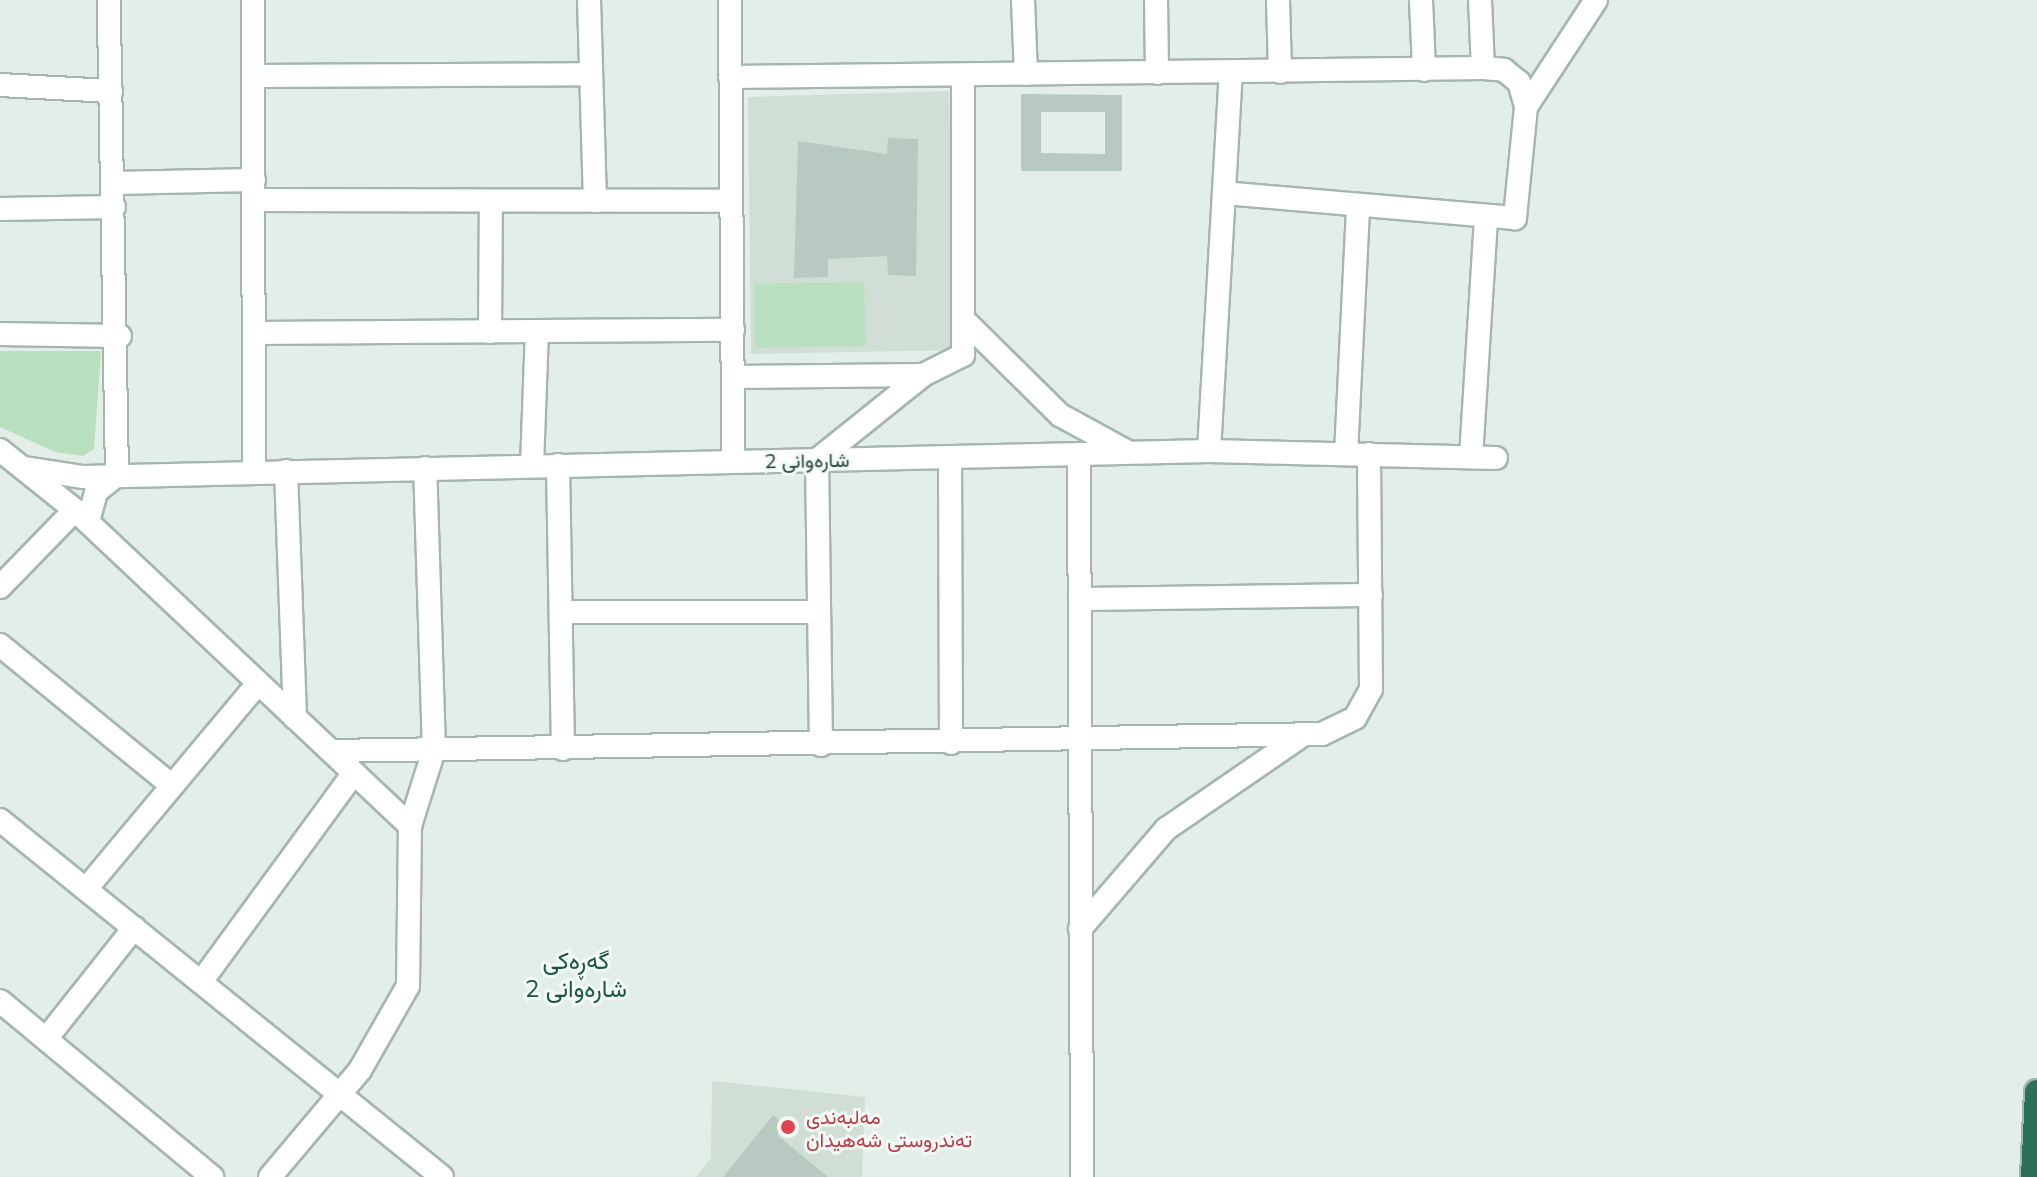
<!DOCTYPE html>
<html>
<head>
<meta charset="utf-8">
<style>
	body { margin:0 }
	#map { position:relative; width:2037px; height:1177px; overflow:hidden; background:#e2eee7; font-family:Mulish,Vazirmatn,sans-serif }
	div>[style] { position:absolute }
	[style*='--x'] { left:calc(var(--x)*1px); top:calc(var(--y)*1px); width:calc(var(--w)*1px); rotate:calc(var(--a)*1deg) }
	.built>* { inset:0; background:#d0ded6 }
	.green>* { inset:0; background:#b9e1bf }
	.building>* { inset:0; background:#b7c9c0 }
	.roads { filter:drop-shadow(2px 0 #a4b6ae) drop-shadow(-2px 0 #a4b6ae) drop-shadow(0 2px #a4b6ae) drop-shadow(0 -2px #a4b6ae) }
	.minor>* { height:22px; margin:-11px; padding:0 11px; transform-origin:11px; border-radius:11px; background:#fff }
	.highway>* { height:24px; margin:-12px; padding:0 12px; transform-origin:12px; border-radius:12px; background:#2a6f59 }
	.dots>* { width:22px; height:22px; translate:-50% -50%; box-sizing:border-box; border:4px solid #f3faf6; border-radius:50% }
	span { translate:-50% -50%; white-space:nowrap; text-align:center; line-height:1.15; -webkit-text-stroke:6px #f3faf6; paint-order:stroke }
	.street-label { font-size:20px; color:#204034 }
	.health-label { font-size:20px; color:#be3a42 }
	.left { translate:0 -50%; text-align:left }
	.quarter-label { font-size:24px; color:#1a553f }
</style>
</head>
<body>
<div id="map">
	<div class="built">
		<i style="clip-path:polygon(949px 91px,955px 350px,751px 354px,748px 97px)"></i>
		<i style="clip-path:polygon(712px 1081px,865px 1097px,862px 1177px,696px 1177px,711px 1158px)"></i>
	</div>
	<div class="green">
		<i style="clip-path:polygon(864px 282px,866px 346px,755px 348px,754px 284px)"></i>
		<i style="clip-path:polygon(0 351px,101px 351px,94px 449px,83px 456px,55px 452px,0 427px)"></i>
	</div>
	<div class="building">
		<i style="clip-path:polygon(evenodd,1021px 94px,1122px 95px,1122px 171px,1021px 171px,1021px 94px,1041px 112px,1105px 112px,1105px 154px,1041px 153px,1041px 112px)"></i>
		<i style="clip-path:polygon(888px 138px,918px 139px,916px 276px,888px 275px,887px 256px,828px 259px,828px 277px,794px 278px,798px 141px,887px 154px)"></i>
		<i style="clip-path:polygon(773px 1115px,785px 1125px,777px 1135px,828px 1177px,723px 1177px)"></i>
	</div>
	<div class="roads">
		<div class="minor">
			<i style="--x:253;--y:0;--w:472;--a:89.9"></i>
			<i style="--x:589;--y:0;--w:201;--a:88.3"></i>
			<i style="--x:730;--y:0;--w:461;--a:89.6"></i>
			<i style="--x:1023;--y:0;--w:74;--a:87.7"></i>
			<i style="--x:1156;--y:0;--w:73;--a:89.2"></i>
			<i style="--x:1278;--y:0;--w:72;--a:88.4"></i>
			<i style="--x:1421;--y:0;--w:70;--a:87.5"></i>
			<i style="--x:1480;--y:0;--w:68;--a:87.5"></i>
			<i style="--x:253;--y:76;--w:337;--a:-0.3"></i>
			<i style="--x:730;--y:77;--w:753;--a:-0.68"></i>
			<i style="--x:1483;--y:68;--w:21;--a:5"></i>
			<i style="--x:1504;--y:70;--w:19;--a:39"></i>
			<i style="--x:1519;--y:82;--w:26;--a:74"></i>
			<i style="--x:1526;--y:107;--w:112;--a:95.7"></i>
			<i style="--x:1515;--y:218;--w:292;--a:-175.1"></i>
			<i style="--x:0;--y:85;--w:111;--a:3.1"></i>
			<i style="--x:1526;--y:107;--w:128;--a:-56.8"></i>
			<i style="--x:113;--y:183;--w:141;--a:-1.2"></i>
			<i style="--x:254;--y:200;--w:477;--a:0.1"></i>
			<i style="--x:0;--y:209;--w:114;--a:-1"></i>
			<i style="--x:967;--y:323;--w:131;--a:44.7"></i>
			<i style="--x:1060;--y:415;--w:77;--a:28.6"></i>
			<i style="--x:490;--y:332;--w:131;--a:-89.6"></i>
			<i style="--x:254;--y:333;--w:479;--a:-0.4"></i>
			<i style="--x:0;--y:334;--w:120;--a:1"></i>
			<i style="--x:733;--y:377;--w:190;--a:-0.6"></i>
			<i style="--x:923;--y:375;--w:45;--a:-26.6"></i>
			<i style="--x:963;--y:355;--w:280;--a:-90"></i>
			<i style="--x:0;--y:450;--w:96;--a:38.7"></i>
			<i style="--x:75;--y:510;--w:461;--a:43.3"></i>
			<i style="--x:1209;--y:451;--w:380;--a:-86.7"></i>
			<i style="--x:1079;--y:454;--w:723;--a:89.76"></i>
			<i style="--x:1346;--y:454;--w:248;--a:-87.2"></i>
			<i style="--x:950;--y:457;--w:286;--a:89.8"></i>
			<i style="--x:1471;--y:457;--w:241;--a:-86.4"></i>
			<i style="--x:558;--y:465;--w:284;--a:89"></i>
			<i style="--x:532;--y:466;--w:135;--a:-87.9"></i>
			<i style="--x:25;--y:468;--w:59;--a:8.8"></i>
			<i style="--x:83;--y:477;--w:1126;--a:-1.32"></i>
			<i style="--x:1209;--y:451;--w:287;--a:1.4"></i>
			<i style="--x:286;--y:471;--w:247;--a:87.9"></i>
			<i style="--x:88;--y:522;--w:31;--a:-75"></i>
			<i style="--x:96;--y:492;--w:27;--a:-39"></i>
			<i style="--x:117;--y:475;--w:475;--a:-91"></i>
			<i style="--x:0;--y:587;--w:107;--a:-45.8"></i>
			<i style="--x:1080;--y:599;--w:291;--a:-0.8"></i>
			<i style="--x:561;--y:612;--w:258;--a:0"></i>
			<i style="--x:0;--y:645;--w:222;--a:39.3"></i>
			<i style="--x:821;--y:745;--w:285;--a:-90.8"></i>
			<i style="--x:817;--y:460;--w:136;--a:-38.7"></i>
			<i style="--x:331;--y:751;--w:991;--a:-0.98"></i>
			<i style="--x:1322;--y:734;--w:37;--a:-26"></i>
			<i style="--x:1355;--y:718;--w:33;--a:-61"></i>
			<i style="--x:1371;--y:689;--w:235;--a:-90.5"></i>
			<i style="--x:0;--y:820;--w:568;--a:38.93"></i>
			<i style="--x:86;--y:889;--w:268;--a:-50.1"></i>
			<i style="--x:1080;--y:929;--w:132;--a:-49.3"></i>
			<i style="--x:1166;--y:829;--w:163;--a:-34.5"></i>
			<i style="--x:201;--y:982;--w:259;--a:-53.8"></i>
			<i style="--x:0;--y:1001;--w:276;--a:39.7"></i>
			<i style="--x:46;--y:1039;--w:142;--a:-51.6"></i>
			<i style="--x:270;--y:1177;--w:140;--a:-49.9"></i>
			<i style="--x:360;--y:1070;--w:97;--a:-60.3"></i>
			<i style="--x:408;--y:986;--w:160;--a:-89.3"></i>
			<i style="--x:410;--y:826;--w:80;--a:-72.5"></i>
			<i style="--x:434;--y:750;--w:282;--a:-91.8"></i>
		</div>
		<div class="highway">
			<i style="--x:2033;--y:1177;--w:85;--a:-87.3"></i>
		</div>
	</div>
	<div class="dots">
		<i style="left:788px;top:1127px;background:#e0444e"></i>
	</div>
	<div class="street-label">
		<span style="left:807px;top:460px;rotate:-1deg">شارەوانی 2</span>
	</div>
	<div class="health-label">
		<span class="left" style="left:806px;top:1128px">مەلبەندی<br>تەندروستی شەهیدان</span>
	</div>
	<div class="quarter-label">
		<span style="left:576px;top:975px">گەڕەکی<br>شارەوانی 2</span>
	</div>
</div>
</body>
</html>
